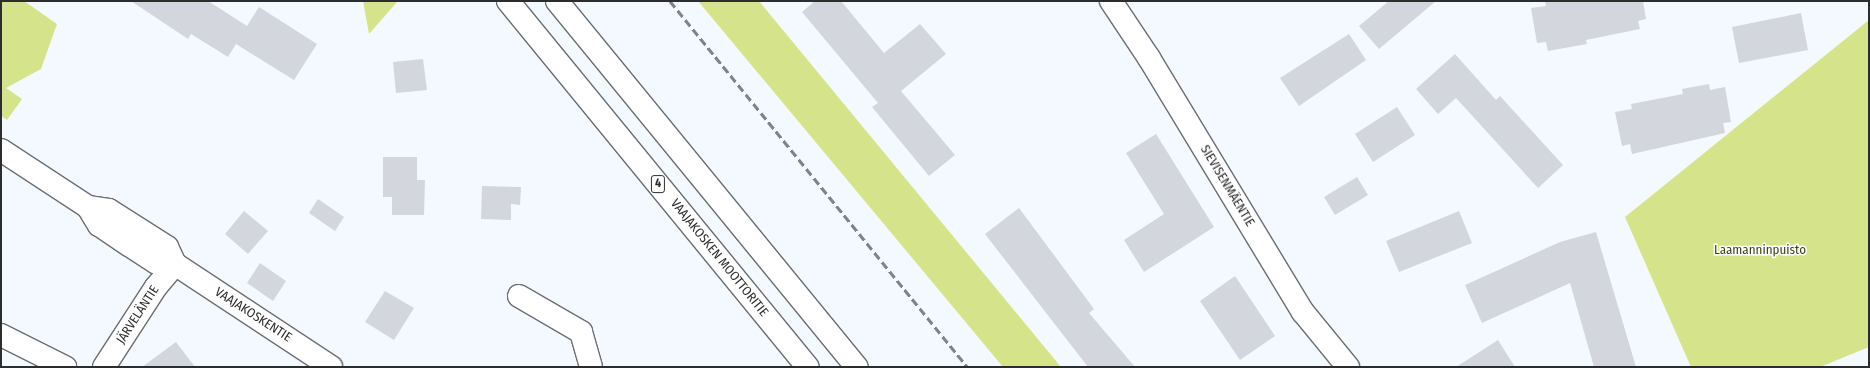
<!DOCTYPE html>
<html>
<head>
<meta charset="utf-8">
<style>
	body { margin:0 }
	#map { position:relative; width:1870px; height:368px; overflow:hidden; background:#f4f8ff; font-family:"Fira Sans Condensed",sans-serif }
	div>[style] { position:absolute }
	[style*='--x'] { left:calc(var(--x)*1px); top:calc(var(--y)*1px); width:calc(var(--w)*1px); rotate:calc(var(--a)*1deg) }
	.green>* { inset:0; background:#d5e48b }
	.building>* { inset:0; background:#d3d6dd }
	.roads { filter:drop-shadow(1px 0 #6b6e74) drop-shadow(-1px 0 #6b6e74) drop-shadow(0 1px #6b6e74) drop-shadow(0 -1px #6b6e74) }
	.street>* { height:22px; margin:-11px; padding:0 11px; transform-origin:11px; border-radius:11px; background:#fff }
	.secondary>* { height:22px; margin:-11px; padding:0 11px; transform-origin:11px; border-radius:11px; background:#fff }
	.highway>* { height:22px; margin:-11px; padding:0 11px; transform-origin:11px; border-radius:11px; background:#fff }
	.rail>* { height:3px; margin-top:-1.5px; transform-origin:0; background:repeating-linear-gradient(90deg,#7f8286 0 8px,transparent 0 12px) }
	span { translate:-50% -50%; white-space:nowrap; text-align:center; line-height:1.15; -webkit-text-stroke:3px #fff; paint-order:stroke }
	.shield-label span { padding:1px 3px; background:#fff; border:1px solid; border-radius:3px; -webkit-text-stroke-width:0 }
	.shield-label { font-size:12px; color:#2c2d2f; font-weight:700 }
	.street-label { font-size:13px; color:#2c2d2f }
	.park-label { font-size:13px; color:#3b4119 }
	.frame { position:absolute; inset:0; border:2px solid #2c2d2f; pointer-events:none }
</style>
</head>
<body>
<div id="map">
	<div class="green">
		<i style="clip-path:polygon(1px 1px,24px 1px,57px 24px,41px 69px,6px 88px,22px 99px,7px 120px,1px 116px)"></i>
		<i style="clip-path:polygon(363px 1px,398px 1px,369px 34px)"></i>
		<i style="clip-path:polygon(698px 1px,759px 1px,1061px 367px,1003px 367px)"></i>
		<i style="clip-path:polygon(1869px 20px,1869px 347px,1820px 367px,1691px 367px,1625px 217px)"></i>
	</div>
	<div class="building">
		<i style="clip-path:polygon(131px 1px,208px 1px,247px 26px,259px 7px,317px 44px,294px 80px,236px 44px,228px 57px,191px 34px,188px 39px)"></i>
		<i style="clip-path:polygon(815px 1px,841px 1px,884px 53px,920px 24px,946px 54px,901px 91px,955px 155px,929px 176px,872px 107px,878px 103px,802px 12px)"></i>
		<i style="clip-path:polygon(1389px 1px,1436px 1px,1379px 49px,1359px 26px)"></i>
		<i style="clip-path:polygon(1545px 1px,1643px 1px,1646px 19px,1638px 21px,1640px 29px,1586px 40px,1587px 44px,1548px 51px,1546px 42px,1537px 43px,1531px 8px,1546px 6px)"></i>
		<i style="clip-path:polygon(1801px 13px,1808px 50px,1739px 63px,1732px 27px)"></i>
		<i style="clip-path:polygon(1349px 34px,1366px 60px,1299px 106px,1280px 78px)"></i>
		<i style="clip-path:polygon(1455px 54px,1496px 100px,1500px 96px,1563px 165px,1538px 188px,1456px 98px,1438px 114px,1416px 89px)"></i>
		<i style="clip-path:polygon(423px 59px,427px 90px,396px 93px,393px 62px)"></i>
		<i style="clip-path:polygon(1709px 84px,1710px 90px,1725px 87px,1731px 122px,1723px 123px,1725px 133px,1632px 154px,1630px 144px,1622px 146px,1615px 112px,1632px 109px,1631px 104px,1683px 94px,1682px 89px)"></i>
		<i style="clip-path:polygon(1397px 107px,1415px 135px,1373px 162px,1355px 134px)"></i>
		<i style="clip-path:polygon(1156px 134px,1214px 227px,1144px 272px,1124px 240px,1164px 214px,1126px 153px)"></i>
		<i style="clip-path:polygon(383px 157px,417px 157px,417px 180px,425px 180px,424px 215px,392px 215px,392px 197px,383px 197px)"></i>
		<i style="clip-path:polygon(1357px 177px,1368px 195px,1335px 215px,1324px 197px)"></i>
		<i style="clip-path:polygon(482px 186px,521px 187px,520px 205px,511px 204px,511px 220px,481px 219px)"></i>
		<i style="clip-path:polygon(318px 199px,344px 217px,335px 231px,309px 213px)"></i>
		<i style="clip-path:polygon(1019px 208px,1094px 309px,1089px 313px,1135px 367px,1088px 367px,985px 234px)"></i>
		<i style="clip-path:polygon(244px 211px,268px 231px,248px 254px,225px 234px)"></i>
		<i style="clip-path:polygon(1459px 211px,1472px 243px,1399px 272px,1386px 241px)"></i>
		<i style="clip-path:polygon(1596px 232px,1636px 367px,1594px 367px,1570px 283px,1482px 323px,1465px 285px,1560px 242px)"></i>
		<i style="clip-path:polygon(260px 263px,286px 281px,273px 301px,247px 283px)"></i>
		<i style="clip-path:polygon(1235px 276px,1275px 336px,1240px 360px,1200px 301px)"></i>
		<i style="clip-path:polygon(385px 291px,414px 308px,394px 340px,365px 322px)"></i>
		<i style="clip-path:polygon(1498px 340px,1515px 367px,1456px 367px)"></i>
		<i style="clip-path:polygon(176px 342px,195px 367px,142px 367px)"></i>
	</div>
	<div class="roads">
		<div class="street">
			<i style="--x:519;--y:296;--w:72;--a:30.1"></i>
			<i style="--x:581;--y:332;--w:36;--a:74"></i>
			<i style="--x:1;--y:335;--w:72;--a:26.6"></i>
			<i style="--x:104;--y:367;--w:95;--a:-57"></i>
			<i style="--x:156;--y:287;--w:30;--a:-50"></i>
		</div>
		<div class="secondary">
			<i style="--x:1111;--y:1;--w:69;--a:56.3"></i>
			<i style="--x:1149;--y:58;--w:297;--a:58.8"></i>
			<i style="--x:1303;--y:312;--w:71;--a:50.7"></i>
			<i style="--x:1;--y:150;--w:104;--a:33.2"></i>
			<i style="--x:88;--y:207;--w:21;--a:59"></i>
			<i style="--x:99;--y:225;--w:36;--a:34"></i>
			<i style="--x:129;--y:245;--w:33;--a:33"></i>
			<i style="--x:157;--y:263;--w:18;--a:3"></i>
			<i style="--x:175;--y:264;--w:187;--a:33.4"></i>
			<i style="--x:88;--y:207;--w:21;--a:8"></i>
			<i style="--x:109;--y:210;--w:69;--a:32.5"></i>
			<i style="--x:167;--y:247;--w:19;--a:65"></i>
		</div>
		<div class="highway">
			<i style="--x:508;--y:1;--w:473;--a:50.7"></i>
			<i style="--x:557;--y:1;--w:473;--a:50.7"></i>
		</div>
	</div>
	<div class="rail">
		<i style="--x:670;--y:1;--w:471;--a:50.9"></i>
	</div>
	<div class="shield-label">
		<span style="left:658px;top:184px">4</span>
	</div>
	<div class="street-label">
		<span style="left:1227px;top:186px;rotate:59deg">SIEVISENMÄENTIE</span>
		<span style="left:719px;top:258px;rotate:51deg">VAAJAKOSKEN MOOTTORITIE</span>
		<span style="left:138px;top:315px;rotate:-57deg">JÄRVELÄNTIE</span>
		<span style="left:253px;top:315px;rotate:33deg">VAAJAKOSKENTIE</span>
	</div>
	<div class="park-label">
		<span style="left:1760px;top:250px">Laamanninpuisto</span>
	</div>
	<div class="frame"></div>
</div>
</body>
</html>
